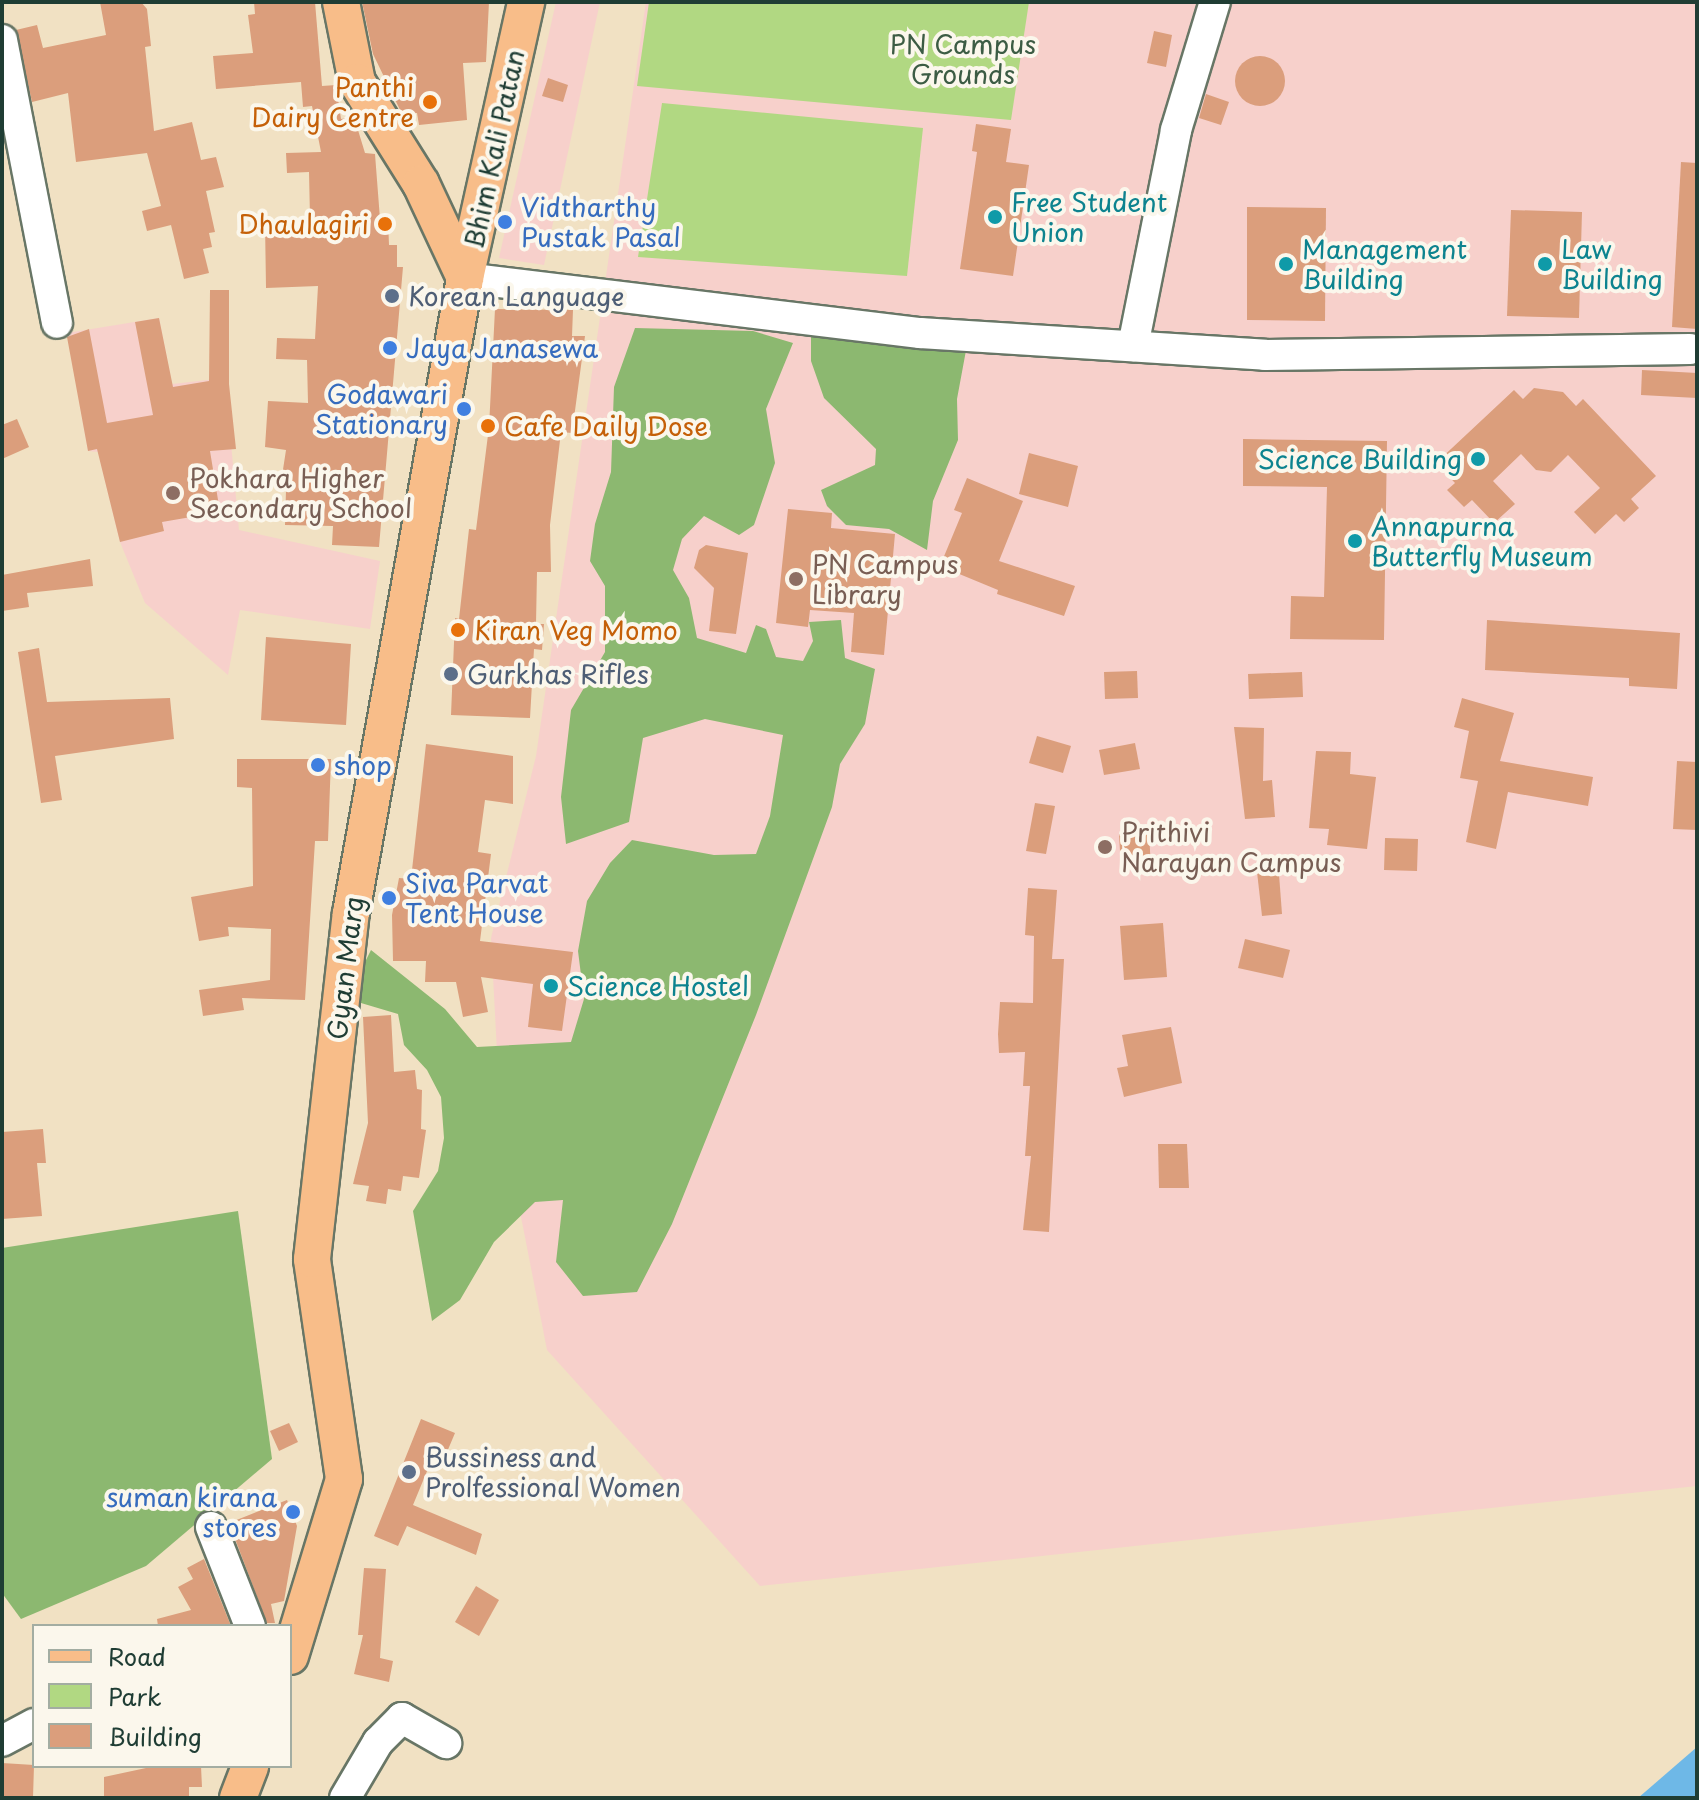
<!DOCTYPE html>
<html>
<head>
<meta charset="utf-8">
<style>
	body { margin:0 }
	#map { position:relative; width:1699px; height:1800px; overflow:hidden; background:#f1e1c3; font-family:"Playpen Sans",sans-serif }
	div>[style] { position:absolute }
	[style*='--x'] { left:calc(var(--x)*1px); top:calc(var(--y)*1px); width:calc(var(--w)*1px); rotate:calc(var(--a)*1deg) }
	.built>* { inset:0; background:#f7d0cb }
	.green>* { inset:0; background:#b1d882 }
	.forest>* { inset:0; background:#8cb870 }
	.water>* { inset:0; background:#6eb8e7 }
	.building>* { inset:0; background:#db9e7c }
	.round { border-radius:50% }
	.roads { filter:drop-shadow(2px 0 #687666) drop-shadow(-2px 0 #687666) drop-shadow(0 2px #687666) drop-shadow(0 -2px #687666) }
	.minor>* { height:30px; margin:-15px; padding:0 15px; transform-origin:15px; border-radius:15px; background:#fff }
	.major>* { height:36px; margin:-18px; padding:0 18px; transform-origin:18px; border-radius:18px; background:#f8bd89 }
	.dots>* { width:22px; height:22px; translate:-50% -50%; box-sizing:border-box; border:4px solid #fbf7ec; border-radius:50% }
	span { translate:-50% -50%; white-space:nowrap; text-align:center; line-height:1.15; -webkit-text-stroke:8px #fbf7ec; paint-order:stroke }
	.park-label { font-size:26px; color:#3c5c44 }
	.food-label { font-size:26px; color:#c56008 }
	.right { translate:-100% -50%; text-align:right }
	.left { translate:0 -50%; text-align:left }
	.street-label { font-size:26px; color:#1f3d34 }
	.culture-label { font-size:26px; color:#0d838f }
	.shop-label { font-size:26px; color:#366cbe }
	.service-label { font-size:26px; color:#4e5e75 }
	.education-label { font-size:26px; color:#785e54 }
	.frame { position:absolute; inset:0; border:4px solid #1f3d34; pointer-events:none }
	.legend { position:absolute; left:32px; top:1624px; width:260px; height:144px; box-sizing:border-box; background:#fbf7ec; border:2px solid #a3ada2; margin:0; padding:10px 14px; list-style:none; font-size:24px; color:#1f3d34 }
	.legend li { display:flex; align-items:center; gap:16px; height:40px }
	.legend b { width:40px; border:2px solid #a3ada2 }
</style>
</head>
<body>
<div id="map">
	<div class="built">
		<i style="clip-path:polygon(556px 2px,600px 2px,544px 265px,499px 258px)"></i>
		<i style="clip-path:polygon(646px 2px,1697px 2px,1697px 1486px,760px 1586px,547px 1350px,500px 1109px,491px 938px,536px 756px)"></i>
		<i style="clip-path:polygon(159px 318px,172px 384px,225px 378px,239px 530px,380px 561px,370px 629px,240px 610px,228px 675px,145px 603px,120px 542px,98px 452px,88px 451px,67px 333px)"></i>
	</div>
	<div class="green">
		<i style="clip-path:polygon(649px 2px,1029px 2px,1011px 120px,637px 86px)"></i>
		<i style="clip-path:polygon(662px 103px,923px 128px,907px 276px,638px 257px)"></i>
	</div>
	<div class="forest">
		<i style="clip-path:polygon(635px 328px,753px 331px,793px 343px,766px 409px,775px 463px,754px 525px,739px 535px,704px 516px,682px 539px,673px 570px,689px 598px,697px 638px,746px 653px,756px 625px,766px 629px,776px 657px,803px 661px,813px 641px,809px 622px,841px 620px,845px 658px,875px 669px,865px 724px,840px 764px,832px 807px,756px 1015px,672px 1224px,637px 1292px,583px 1296px,556px 1262px,563px 1200px,535px 1202px,494px 1242px,460px 1300px,432px 1321px,413px 1211px,438px 1171px,444px 1138px,441px 1097px,427px 1070px,404px 1045px,398px 1014px,361px 1003px,359px 974px,371px 950px,445px 1009px,477px 1047px,571px 1042px,584px 999px,578px 951px,587px 901px,610px 863px,632px 840px,714px 855px,756px 854px,770px 816px,783px 735px,705px 719px,643px 738px,629px 822px,566px 844px,561px 797px,571px 710px,605px 652px,605px 586px,590px 561px,595px 524px,611px 472px,614px 387px)"></i>
		<i style="clip-path:polygon(811px 332px,967px 345px,957px 399px,958px 440px,933px 501px,927px 550px,889px 529px,846px 525px,827px 506px,821px 490px,875px 465px,876px 449px,824px 398px,811px 361px)"></i>
		<i style="clip-path:polygon(238px 1211px,272px 1459px,146px 1566px,21px 1619px,2px 1593px,2px 1248px)"></i>
	</div>
	<div class="water">
		<i style="clip-path:polygon(1697px 1747px,1697px 1798px,1638px 1798px)"></i>
	</div>
	<div class="building">
		<i style="clip-path:polygon(100px 2px,141px 2px,147px 9px,151px 46px,145px 47px,154px 131px,192px 122px,201px 160px,216px 157px,224px 187px,206px 191px,215px 232px,209px 233px,212px 247px,203px 249px,209px 273px,184px 279px,171px 225px,147px 231px,142px 211px,161px 206px,147px 153px,76px 162px,68px 93px,32px 102px,16px 30px,37px 25px,43px 48px,106px 35px)"></i>
		<i style="clip-path:polygon(254px 2px,315px 2px,322px 86px,336px 85px,341px 119px,354px 117px,365px 153px,375px 154px,380px 219px,388px 219px,389px 245px,397px 245px,397px 267px,403px 267px,379px 547px,332px 545px,333px 526px,285px 525px,286px 490px,280px 489px,286px 450px,265px 447px,268px 401px,308px 403px,307px 360px,276px 359px,277px 338px,315px 339px,318px 286px,266px 288px,265px 222px,310px 218px,309px 172px,287px 173px,286px 153px,321px 152px,312px 106px,303px 107px,301px 82px,216px 89px,213px 56px,253px 53px,248px 15px,255px 14px)"></i>
		<i style="clip-path:polygon(362px 2px,489px 2px,486px 62px,463px 63px,467px 120px,419px 125px,417px 113px,402px 114px,373px 54px)"></i>
		<i style="clip-path:polygon(1154px 31px,1172px 35px,1166px 67px,1147px 63px)"></i>
		<i class="round" style="left:1235px;top:56px;width:50px;height:50px"></i>
		<i style="clip-path:polygon(548px 78px,568px 85px,563px 102px,542px 96px)"></i>
		<i style="clip-path:polygon(1206px 94px,1229px 102px,1221px 125px,1199px 118px)"></i>
		<i style="clip-path:polygon(976px 124px,1011px 129px,1006px 162px,1029px 165px,1013px 276px,960px 269px,977px 152px,972px 151px)"></i>
		<i style="clip-path:polygon(1681px 162px,1697px 163px,1697px 329px,1672px 327px)"></i>
		<i style="clip-path:polygon(1247px 207px,1326px 208px,1325px 321px,1247px 320px)"></i>
		<i style="clip-path:polygon(1511px 210px,1582px 212px,1579px 318px,1507px 316px)"></i>
		<i style="clip-path:polygon(210px 290px,229px 290px,229px 384px,236px 449px,210px 451px,220px 512px,162px 522px,164px 531px,120px 542px,97px 449px,88px 451px,67px 337px,89px 329px,107px 423px,153px 415px,135px 322px,159px 318px,173px 387px,209px 381px)"></i>
		<i style="clip-path:polygon(495px 309px,573px 310px,572px 336px,585px 336px,572px 433px,561px 432px,550px 525px,551px 572px,537px 572px,536px 624px,544px 624px,542px 650px,534px 649px,530px 718px,451px 715px,455px 618px,459px 619px,469px 529px,476px 530px,489px 427px)"></i>
		<i style="clip-path:polygon(1642px 370px,1697px 373px,1697px 398px,1641px 395px)"></i>
		<i style="clip-path:polygon(1534px 388px,1563px 392px,1576px 406px,1583px 399px,1656px 476px,1631px 499px,1639px 508px,1624px 522px,1616px 514px,1595px 534px,1574px 512px,1600px 488px,1568px 455px,1551px 472px,1536px 470px,1521px 454px,1493px 481px,1515px 504px,1494px 523px,1472px 500px,1464px 507px,1447px 490px,1455px 483px,1436px 463px,1514px 390px,1523px 399px)"></i>
		<i style="clip-path:polygon(17px 419px,29px 447px,2px 459px,2px 425px)"></i>
		<i style="clip-path:polygon(1243px 439px,1387px 441px,1384px 640px,1290px 639px,1291px 596px,1324px 597px,1327px 487px,1243px 486px)"></i>
		<i style="clip-path:polygon(1029px 453px,1078px 466px,1068px 507px,1019px 494px)"></i>
		<i style="clip-path:polygon(967px 478px,1023px 501px,999px 561px,1075px 586px,1064px 616px,997px 594px,998px 590px,940px 566px,962px 513px,954px 510px)"></i>
		<i style="clip-path:polygon(788px 509px,832px 513px,831px 528px,895px 534px,884px 655px,851px 652px,854px 613px,810px 610px,808px 627px,776px 623px)"></i>
		<i style="clip-path:polygon(706px 545px,748px 553px,736px 634px,709px 631px,714px 588px,694px 568px,699px 550px)"></i>
		<i style="clip-path:polygon(90px 559px,93px 586px,27px 593px,29px 607px,2px 611px,2px 575px)"></i>
		<i style="clip-path:polygon(1487px 620px,1680px 633px,1677px 689px,1629px 686px,1629px 678px,1485px 670px)"></i>
		<i style="clip-path:polygon(266px 637px,351px 644px,346px 725px,261px 720px)"></i>
		<i style="clip-path:polygon(39px 648px,47px 702px,170px 698px,174px 739px,55px 756px,62px 800px,41px 803px,18px 652px)"></i>
		<i style="clip-path:polygon(1137px 671px,1138px 698px,1105px 699px,1104px 672px)"></i>
		<i style="clip-path:polygon(1302px 672px,1303px 697px,1249px 699px,1248px 674px)"></i>
		<i style="clip-path:polygon(1462px 698px,1514px 713px,1500px 761px,1593px 777px,1588px 806px,1508px 792px,1496px 849px,1466px 842px,1478px 781px,1460px 778px,1469px 731px,1454px 727px)"></i>
		<i style="clip-path:polygon(1234px 727px,1264px 728px,1263px 781px,1272px 780px,1275px 817px,1245px 819px)"></i>
		<i style="clip-path:polygon(1037px 736px,1071px 746px,1063px 773px,1029px 763px)"></i>
		<i style="clip-path:polygon(1135px 743px,1140px 769px,1104px 775px,1099px 750px)"></i>
		<i style="clip-path:polygon(426px 744px,513px 756px,513px 804px,485px 800px,478px 852px,491px 854px,480px 941px,573px 952px,562px 1031px,528px 1027px,533px 984px,481px 977px,488px 1012px,463px 1017px,456px 982px,425px 982px,426px 961px,393px 961px,392px 915px,399px 878px,411px 879px)"></i>
		<i style="clip-path:polygon(1316px 751px,1351px 752px,1350px 774px,1376px 777px,1367px 849px,1327px 845px,1329px 829px,1309px 828px)"></i>
		<i style="clip-path:polygon(237px 759px,331px 759px,328px 841px,315px 841px,305px 1000px,242px 998px,244px 1010px,203px 1016px,199px 990px,270px 980px,271px 929px,228px 927px,229px 936px,199px 941px,191px 897px,253px 886px,252px 788px,237px 787px)"></i>
		<i style="clip-path:polygon(1677px 761px,1697px 762px,1697px 830px,1673px 829px)"></i>
		<i style="clip-path:polygon(1035px 803px,1055px 806px,1046px 854px,1026px 851px)"></i>
		<i style="clip-path:polygon(1149px 833px,1151px 868px,1121px 869px,1119px 834px)"></i>
		<i style="clip-path:polygon(1385px 838px,1418px 839px,1417px 871px,1384px 870px)"></i>
		<i style="clip-path:polygon(1278px 861px,1282px 914px,1262px 916px,1256px 863px)"></i>
		<i style="clip-path:polygon(1028px 888px,1057px 890px,1052px 959px,1064px 959px,1049px 1232px,1023px 1230px,1031px 1156px,1025px 1156px,1030px 1086px,1023px 1086px,1025px 1052px,999px 1053px,998px 1034px,1000px 1002px,1033px 1003px,1034px 936px,1025px 935px)"></i>
		<i style="clip-path:polygon(1163px 923px,1167px 977px,1124px 980px,1120px 926px)"></i>
		<i style="clip-path:polygon(1245px 939px,1290px 950px,1283px 978px,1238px 968px)"></i>
		<i style="clip-path:polygon(391px 1015px,394px 1072px,415px 1070px,417px 1089px,422px 1090px,421px 1129px,426px 1130px,419px 1178px,403px 1176px,401px 1191px,388px 1189px,386px 1204px,366px 1201px,369px 1186px,353px 1184px,368px 1123px,363px 1017px)"></i>
		<i style="clip-path:polygon(1171px 1027px,1182px 1083px,1124px 1097px,1117px 1068px,1128px 1066px,1122px 1035px)"></i>
		<i style="clip-path:polygon(43px 1129px,46px 1163px,37px 1163px,42px 1216px,2px 1219px,2px 1132px)"></i>
		<i style="clip-path:polygon(1158px 1144px,1187px 1144px,1189px 1188px,1159px 1188px)"></i>
		<i style="clip-path:polygon(421px 1419px,455px 1433px,447px 1452px,437px 1447px,413px 1505px,482px 1534px,476px 1555px,407px 1526px,398px 1546px,374px 1536px)"></i>
		<i style="clip-path:polygon(289px 1423px,298px 1442px,279px 1451px,270px 1431px)"></i>
		<i style="clip-path:polygon(287px 1500px,297px 1526px,293px 1549px,284px 1601px,271px 1604px,275px 1623px,267px 1623px,229px 1523px)"></i>
		<i style="clip-path:polygon(204px 1559px,231px 1626px,158px 1626px,157px 1619px,191px 1610px,178px 1587px,193px 1579px,187px 1568px)"></i>
		<i style="clip-path:polygon(364px 1568px,386px 1569px,380px 1658px,393px 1661px,389px 1682px,354px 1674px,363px 1635px,358px 1635px)"></i>
		<i style="clip-path:polygon(476px 1586px,499px 1600px,479px 1636px,455px 1622px)"></i>
		<i style="clip-path:polygon(2px 1763px,34px 1765px,33px 1798px,2px 1798px)"></i>
		<i style="clip-path:polygon(201px 1766px,202px 1787px,189px 1787px,189px 1798px,104px 1798px,104px 1777px,146px 1768px)"></i>
	</div>
	<div class="roads">
		<div class="minor">
			<i style="--x:2;--y:40;--w:288;--a:79"></i>
			<i style="--x:465;--y:278;--w:458;--a:6.9"></i>
			<i style="--x:920;--y:333;--w:346;--a:3.6"></i>
			<i style="--x:1265;--y:355;--w:425;--a:-0.8"></i>
			<i style="--x:1133;--y:346;--w:220;--a:-78.7"></i>
			<i style="--x:1176;--y:130;--w:134;--a:-73.1"></i>
			<i style="--x:211;--y:1527;--w:106;--a:68.5"></i>
			<i style="--x:2;--y:1741;--w:36;--a:-28"></i>
			<i style="--x:345;--y:1798;--w:65;--a:-59.5"></i>
			<i style="--x:378;--y:1742;--w:34;--a:-45"></i>
			<i style="--x:402;--y:1718;--w:51;--a:29.6"></i>
		</div>
		<div class="major">
			<i style="--x:341;--y:2;--w:82;--a:78.7"></i>
			<i style="--x:357;--y:82;--w:120;--a:57.9"></i>
			<i style="--x:421;--y:184;--w:104;--a:64.9"></i>
			<i style="--x:290;--y:1656;--w:185;--a:-73"></i>
			<i style="--x:344;--y:1479;--w:222;--a:-98.3"></i>
			<i style="--x:312;--y:1259;--w:348;--a:-83.6"></i>
			<i style="--x:351;--y:913;--w:645;--a:-79.82"></i>
			<i style="--x:465;--y:278;--w:283;--a:-77.5"></i>
			<i style="--x:238;--y:1798;--w:34;--a:-69"></i>
		</div>
	</div>
	<div class="dots">
		<i style="left:430px;top:102px;background:#e8710a"></i>
		<i style="left:995px;top:217px;background:#0f9aa8"></i>
		<i style="left:505px;top:222px;background:#3f7fe0"></i>
		<i style="left:385px;top:224px;background:#e8710a"></i>
		<i style="left:1286px;top:264px;background:#0f9aa8"></i>
		<i style="left:1545px;top:264px;background:#0f9aa8"></i>
		<i style="left:392px;top:296px;background:#5c6f8a"></i>
		<i style="left:390px;top:348px;background:#3f7fe0"></i>
		<i style="left:464px;top:409px;background:#3f7fe0"></i>
		<i style="left:488px;top:426px;background:#e8710a"></i>
		<i style="left:1478px;top:459px;background:#0f9aa8"></i>
		<i style="left:173px;top:493px;background:#8d6e63"></i>
		<i style="left:1355px;top:541px;background:#0f9aa8"></i>
		<i style="left:796px;top:579px;background:#8d6e63"></i>
		<i style="left:458px;top:630px;background:#e8710a"></i>
		<i style="left:451px;top:674px;background:#5c6f8a"></i>
		<i style="left:318px;top:765px;background:#3f7fe0"></i>
		<i style="left:1105px;top:847px;background:#8d6e63"></i>
		<i style="left:389px;top:898px;background:#3f7fe0"></i>
		<i style="left:551px;top:986px;background:#0f9aa8"></i>
		<i style="left:409px;top:1472px;background:#5c6f8a"></i>
		<i style="left:293px;top:1512px;background:#3f7fe0"></i>
	</div>
	<div class="park-label">
		<span style="left:963px;top:59px">PN Campus<br>Grounds</span>
	</div>
	<div class="food-label">
		<span class="right" style="left:414px;top:102px">Panthi<br>Dairy Centre</span>
		<span class="right" style="left:369px;top:224px">Dhaulagiri</span>
		<span class="left" style="left:504px;top:426px">Cafe Daily Dose</span>
		<span class="left" style="left:474px;top:630px">Kiran Veg Momo</span>
	</div>
	<div class="street-label">
		<span style="left:494px;top:149px;rotate:-78deg">Bhim Kali Patan</span>
		<span style="left:345px;top:968px;rotate:-83deg">Gyan Marg</span>
	</div>
	<div class="culture-label">
		<span class="left" style="left:1011px;top:217px">Free Student<br>Union</span>
		<span class="left" style="left:1302px;top:264px">Management<br>Building</span>
		<span class="left" style="left:1561px;top:264px">Law<br>Building</span>
		<span class="right" style="left:1462px;top:459px">Science Building</span>
		<span class="left" style="left:1371px;top:541px">Annapurna<br>Butterfly Museum</span>
		<span class="left" style="left:567px;top:986px">Science Hostel</span>
	</div>
	<div class="shop-label">
		<span class="left" style="left:521px;top:222px">Vidtharthy<br>Pustak Pasal</span>
		<span class="left" style="left:406px;top:348px">Jaya Janasewa</span>
		<span class="right" style="left:448px;top:409px">Godawari<br>Stationary</span>
		<span class="left" style="left:334px;top:765px">shop</span>
		<span class="left" style="left:405px;top:898px">Siva Parvat<br>Tent House</span>
		<span class="right" style="left:277px;top:1512px">suman kirana<br>stores</span>
	</div>
	<div class="service-label">
		<span class="left" style="left:408px;top:296px">Korean Language</span>
		<span class="left" style="left:467px;top:674px">Gurkhas Rifles</span>
		<span class="left" style="left:425px;top:1472px">Bussiness and<br>Prolfessional Women</span>
	</div>
	<div class="education-label">
		<span class="left" style="left:189px;top:493px">Pokhara Higher<br>Secondary School</span>
		<span class="left" style="left:812px;top:579px">PN Campus<br>Library</span>
		<span class="left" style="left:1121px;top:847px">Prithivi<br>Narayan Campus</span>
	</div>
	<div class="frame"></div>
	<ul class="legend">
	<li><b style="height:10px;background:#f8bd89"></b>Road</li>
	<li><b style="height:22px;background:#b1d882"></b>Park</li>
	<li><b style="height:22px;background:#db9e7c"></b>Building</li>
	</ul>
</div>
</body>
</html>
